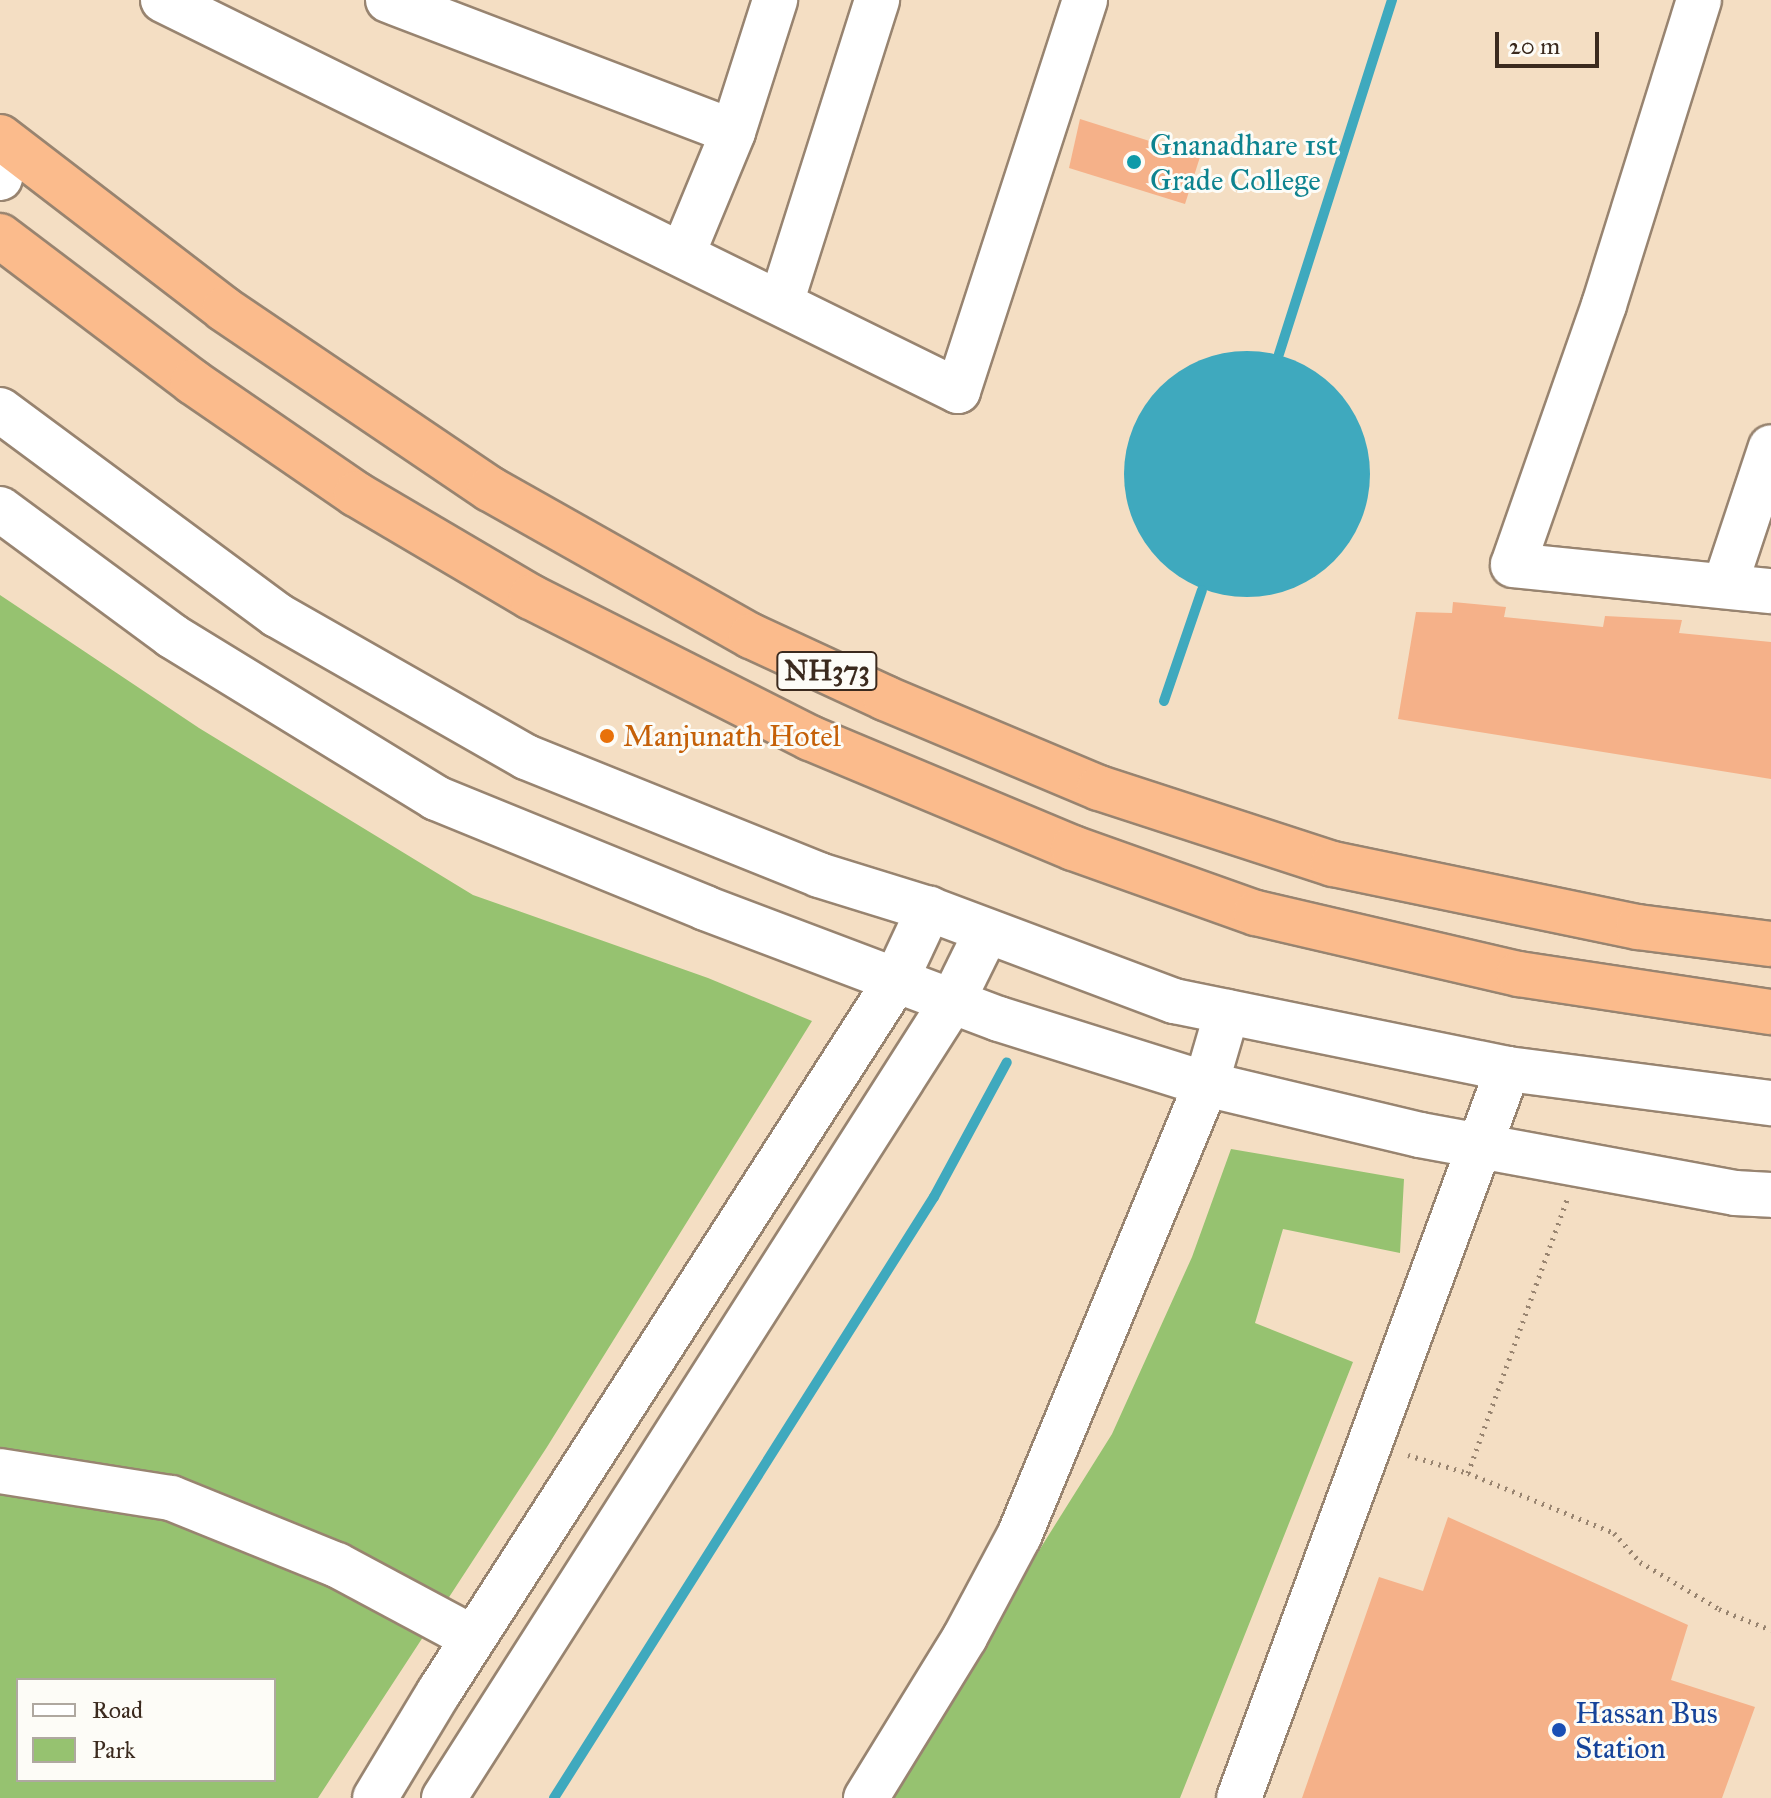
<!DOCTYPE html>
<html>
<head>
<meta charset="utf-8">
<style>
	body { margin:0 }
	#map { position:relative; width:1771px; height:1798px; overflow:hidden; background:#f4dec3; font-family:"IM FELL Great Primer",serif }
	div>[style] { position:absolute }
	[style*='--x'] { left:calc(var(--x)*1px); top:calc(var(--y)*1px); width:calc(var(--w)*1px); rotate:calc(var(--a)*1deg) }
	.green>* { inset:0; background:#96c270 }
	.water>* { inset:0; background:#3fa9be }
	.round { border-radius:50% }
	.stream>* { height:10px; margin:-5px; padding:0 5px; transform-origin:5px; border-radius:5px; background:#3fa9be }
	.building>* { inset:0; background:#f5b189 }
	.path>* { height:5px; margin-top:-2.5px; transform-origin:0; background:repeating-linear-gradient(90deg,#988470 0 2px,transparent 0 8px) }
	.roads { filter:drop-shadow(2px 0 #988470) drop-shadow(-2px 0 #988470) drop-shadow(0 2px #988470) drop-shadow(0 -2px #988470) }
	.minor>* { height:44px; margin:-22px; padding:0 22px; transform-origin:22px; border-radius:22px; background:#fff }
	.highway>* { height:44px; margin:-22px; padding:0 22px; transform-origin:22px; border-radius:22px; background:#fbbb8c }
	.dots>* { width:22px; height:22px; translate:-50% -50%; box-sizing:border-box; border:4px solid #fdfcf7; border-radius:50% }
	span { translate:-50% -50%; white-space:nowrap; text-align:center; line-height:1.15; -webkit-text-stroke:6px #fdfcf7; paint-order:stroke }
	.shield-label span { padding:2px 6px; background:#fdfcf7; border:2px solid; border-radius:6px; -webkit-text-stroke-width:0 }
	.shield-label { font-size:28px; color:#3b2a1e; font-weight:700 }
	.culture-label { font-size:30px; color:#0d838f }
	.left { translate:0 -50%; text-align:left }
	.food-label { font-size:30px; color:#c56008 }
	.transit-label { font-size:30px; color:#164399 }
	.legend { position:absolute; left:16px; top:1678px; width:260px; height:104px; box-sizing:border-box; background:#fdfcf7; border:2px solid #afa8a0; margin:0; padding:10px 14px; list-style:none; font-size:24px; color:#3b2a1e }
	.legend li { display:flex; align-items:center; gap:16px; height:40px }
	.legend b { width:40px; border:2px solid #afa8a0 }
	.scale { position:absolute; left:1495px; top:32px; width:104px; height:36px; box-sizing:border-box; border:4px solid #3b2a1e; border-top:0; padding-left:10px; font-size:24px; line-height:28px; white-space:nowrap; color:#3b2a1e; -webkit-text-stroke:6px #fdfcf7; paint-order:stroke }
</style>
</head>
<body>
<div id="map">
	<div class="green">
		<i style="clip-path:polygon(evenodd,0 595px,199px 728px,473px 895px,708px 978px,812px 1021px,547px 1447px,318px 1798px,0 1798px,0 595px,18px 1680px,274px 1680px,274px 1780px,18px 1780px,18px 1680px)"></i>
		<i style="clip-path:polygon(1231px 1149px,1404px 1179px,1400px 1253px,1283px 1229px,1255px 1323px,1353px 1362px,1180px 1798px,884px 1798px,1112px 1434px,1192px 1257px)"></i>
	</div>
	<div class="water">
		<i class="round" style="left:1124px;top:351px;width:246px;height:246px"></i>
	</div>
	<div class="stream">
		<i style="--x:1279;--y:354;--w:372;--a:-72.3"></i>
		<i style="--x:1164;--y:701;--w:117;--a:-71.1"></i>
		<i style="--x:554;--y:1798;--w:711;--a:-57.7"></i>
		<i style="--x:934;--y:1197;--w:153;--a:-61.6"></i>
	</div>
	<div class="building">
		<i style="clip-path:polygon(1080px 119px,1200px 157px,1185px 204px,1069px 168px)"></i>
		<i style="clip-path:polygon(1453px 602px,1506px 607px,1504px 617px,1603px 627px,1605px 616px,1682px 620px,1679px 633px,1771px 642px,1771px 779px,1398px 719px,1416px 612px,1452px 613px)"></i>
		<i style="clip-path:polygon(1448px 1517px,1688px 1625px,1671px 1680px,1755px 1707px,1722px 1798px,1302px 1798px,1379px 1577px,1423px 1591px)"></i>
	</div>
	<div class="path">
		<i style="--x:1408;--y:1455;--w:63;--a:16.7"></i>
		<i style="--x:1468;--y:1473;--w:158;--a:22.3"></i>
		<i style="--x:1614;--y:1533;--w:39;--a:48"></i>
		<i style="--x:1640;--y:1562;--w:92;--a:30.7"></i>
		<i style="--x:1719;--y:1609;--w:56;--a:22"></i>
		<i style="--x:1468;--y:1473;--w:291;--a:-70.1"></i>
	</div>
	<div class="roads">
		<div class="minor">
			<i style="--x:163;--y:0;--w:886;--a:26.19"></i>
			<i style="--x:958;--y:391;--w:411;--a:-72"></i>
			<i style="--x:388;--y:0;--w:369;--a:20.9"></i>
			<i style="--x:1699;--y:0;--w:319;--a:107.3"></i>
			<i style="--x:1604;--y:305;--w:275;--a:109.3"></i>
			<i style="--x:1513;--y:565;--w:259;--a:5.8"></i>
			<i style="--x:0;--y:178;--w:34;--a:-75"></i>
			<i style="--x:683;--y:253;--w:131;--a:-67.5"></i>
			<i style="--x:733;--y:132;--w:139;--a:-72.3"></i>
			<i style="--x:781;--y:303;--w:318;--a:-72.4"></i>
			<i style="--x:0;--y:410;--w:345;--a:36.5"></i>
			<i style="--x:277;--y:615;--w:287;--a:29.7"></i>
			<i style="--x:526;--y:757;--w:316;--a:21.9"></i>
			<i style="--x:819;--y:875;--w:115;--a:17.2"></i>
			<i style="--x:929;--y:909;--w:262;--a:20.6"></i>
			<i style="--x:1174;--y:1001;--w:341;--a:11.5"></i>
			<i style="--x:1508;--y:1069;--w:265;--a:7.4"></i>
			<i style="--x:0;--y:509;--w:214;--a:36.4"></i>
			<i style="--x:172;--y:636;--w:310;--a:31.5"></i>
			<i style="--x:436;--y:798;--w:291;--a:22.2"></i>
			<i style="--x:705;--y:908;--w:314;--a:20.7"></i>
			<i style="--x:999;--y:1019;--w:217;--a:17.4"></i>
			<i style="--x:1206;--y:1084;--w:220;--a:13.4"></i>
			<i style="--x:1420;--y:1135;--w:320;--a:10.4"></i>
			<i style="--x:1735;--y:1193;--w:36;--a:3"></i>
			<i style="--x:1725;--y:585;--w:145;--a:-71.6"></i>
			<i style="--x:0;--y:1471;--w:173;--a:9"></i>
			<i style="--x:171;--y:1498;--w:179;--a:22"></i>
			<i style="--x:337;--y:1565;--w:154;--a:28.2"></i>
			<i style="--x:375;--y:1798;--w:124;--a:-58.9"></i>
			<i style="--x:439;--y:1692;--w:844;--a:-57.29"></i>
			<i style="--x:895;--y:982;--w:81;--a:-65"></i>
			<i style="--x:444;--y:1798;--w:947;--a:-57.47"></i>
			<i style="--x:953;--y:1000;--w:75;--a:-63.8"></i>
			<i style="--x:866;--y:1798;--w:189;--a:-58.4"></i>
			<i style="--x:965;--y:1637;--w:115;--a:-61.9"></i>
			<i style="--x:1019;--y:1536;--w:489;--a:-67.5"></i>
			<i style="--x:1206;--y:1084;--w:75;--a:-73.7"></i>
			<i style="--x:1239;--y:1798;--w:777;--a:-69.75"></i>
		</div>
		<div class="highway">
			<i style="--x:0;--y:137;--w:282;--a:37.5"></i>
			<i style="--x:224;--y:309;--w:321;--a:34.1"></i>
			<i style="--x:490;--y:489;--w:300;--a:29.4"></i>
			<i style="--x:751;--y:636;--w:148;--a:24.8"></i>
			<i style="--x:885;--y:698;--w:232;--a:22.8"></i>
			<i style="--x:1099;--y:788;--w:246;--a:18"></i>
			<i style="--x:1333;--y:864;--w:311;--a:11.7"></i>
			<i style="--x:1638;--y:927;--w:134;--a:7.3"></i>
			<i style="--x:0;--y:236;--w:242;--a:37.1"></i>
			<i style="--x:193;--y:382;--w:198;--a:34.5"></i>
			<i style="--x:356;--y:494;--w:203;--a:30.5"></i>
			<i style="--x:531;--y:597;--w:313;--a:26.8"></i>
			<i style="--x:810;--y:738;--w:285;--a:22.7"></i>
			<i style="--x:1073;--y:848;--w:194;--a:19.6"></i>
			<i style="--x:1256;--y:913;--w:270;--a:13.1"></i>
			<i style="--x:1519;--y:974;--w:255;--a:8.6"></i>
		</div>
	</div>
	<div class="dots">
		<i style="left:1134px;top:162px;background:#0f9aa8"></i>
		<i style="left:607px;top:736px;background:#e8710a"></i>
		<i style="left:1559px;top:1730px;background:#1a4fb4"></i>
	</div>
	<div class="shield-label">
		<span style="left:827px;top:671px">NH373</span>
	</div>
	<div class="culture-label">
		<span class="left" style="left:1150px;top:162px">Gnanadhare 1st<br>Grade College</span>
	</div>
	<div class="food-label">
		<span class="left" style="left:623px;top:736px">Manjunath Hotel</span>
	</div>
	<div class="transit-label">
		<span class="left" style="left:1575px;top:1730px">Hassan Bus<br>Station</span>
	</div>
	<ul class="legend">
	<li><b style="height:10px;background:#fff"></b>Road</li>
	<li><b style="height:22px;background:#96c270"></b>Park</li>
	</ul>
	<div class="scale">20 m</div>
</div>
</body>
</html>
